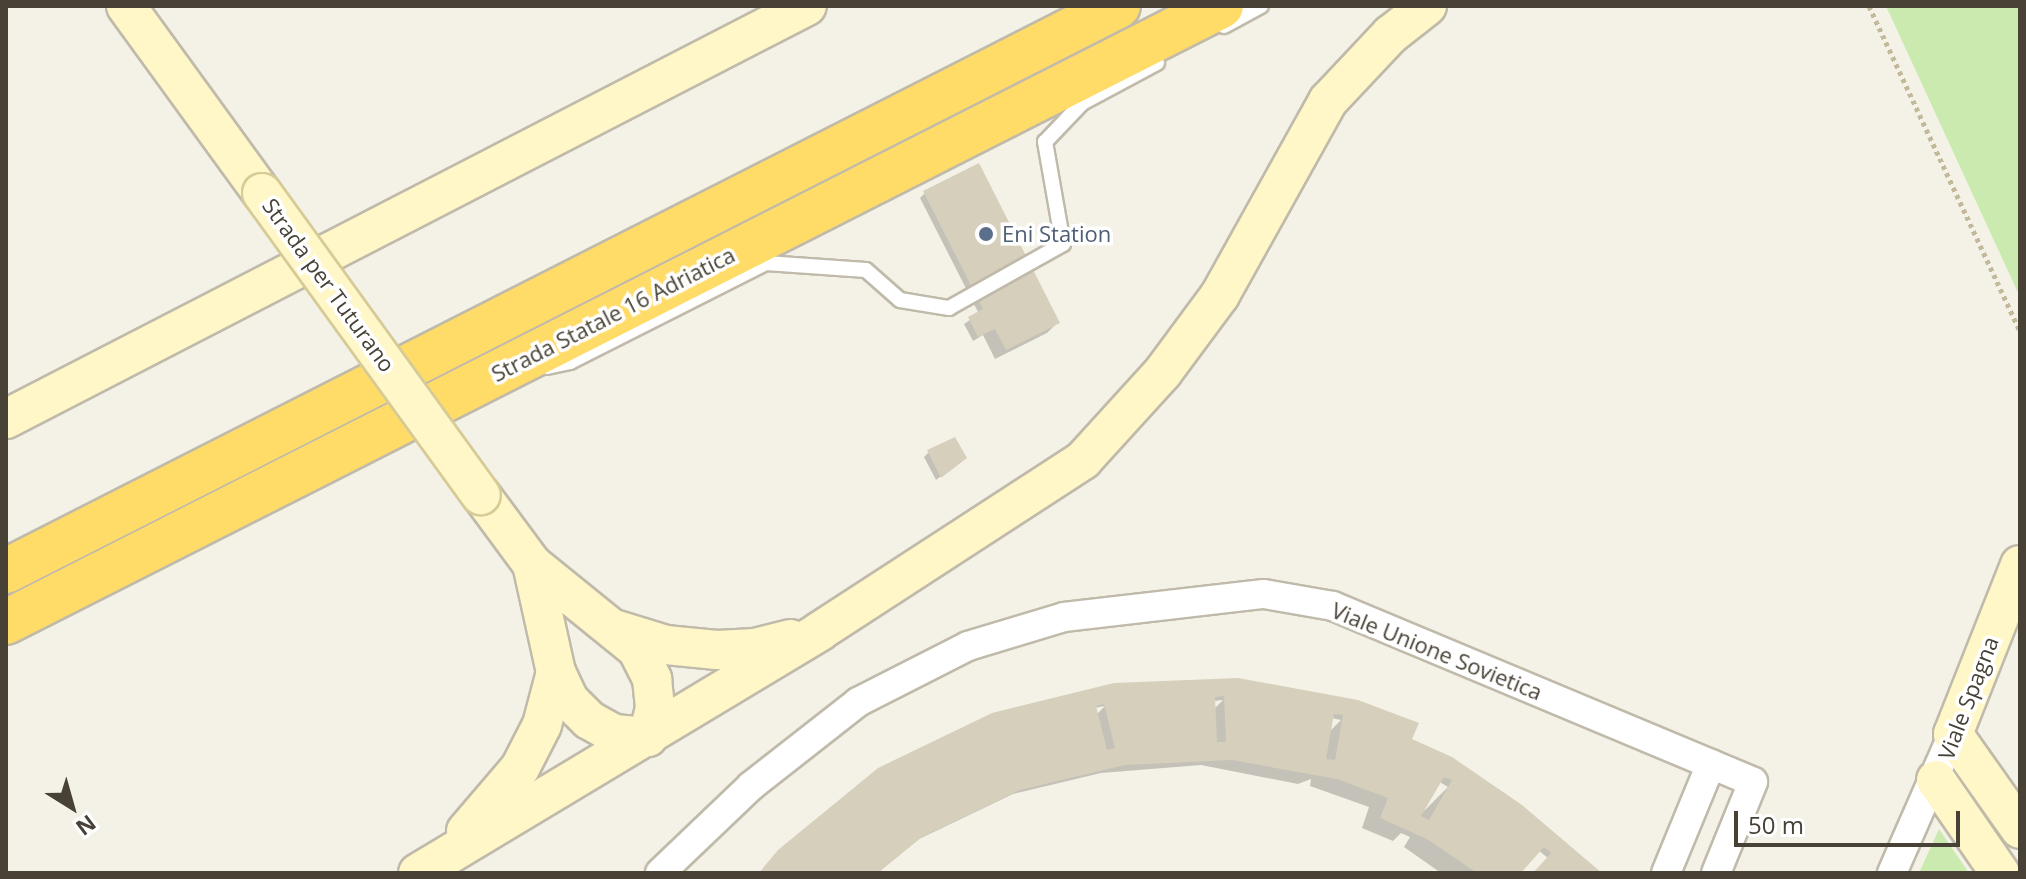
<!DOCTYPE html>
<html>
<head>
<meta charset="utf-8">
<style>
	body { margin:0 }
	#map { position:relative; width:2026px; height:879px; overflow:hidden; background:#f4f2e7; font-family:"Open Sans",sans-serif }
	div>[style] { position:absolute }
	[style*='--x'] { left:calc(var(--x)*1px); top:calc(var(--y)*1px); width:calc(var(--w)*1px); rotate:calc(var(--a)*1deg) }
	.green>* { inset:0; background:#caeaaf }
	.shadow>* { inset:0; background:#0003 }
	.building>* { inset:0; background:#d6cfbc }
	.path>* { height:5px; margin-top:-2.5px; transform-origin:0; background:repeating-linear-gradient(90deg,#c2b89a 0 4px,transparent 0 8px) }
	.roads { filter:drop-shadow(2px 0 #c0baaa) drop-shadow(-2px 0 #c0baaa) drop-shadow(0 2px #c0baaa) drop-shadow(0 -2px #c0baaa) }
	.lane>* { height:14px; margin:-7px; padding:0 7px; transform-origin:7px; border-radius:7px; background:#fff }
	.street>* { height:28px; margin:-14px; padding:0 14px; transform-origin:14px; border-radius:14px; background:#fff }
	.secondary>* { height:38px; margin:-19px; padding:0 19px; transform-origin:19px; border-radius:19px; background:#fff7c7 }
	.highway>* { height:44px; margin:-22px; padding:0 22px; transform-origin:22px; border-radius:22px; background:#ffdb68 }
	.bridges { filter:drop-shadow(2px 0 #d6cb96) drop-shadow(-2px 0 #d6cb96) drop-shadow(0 2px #d6cb96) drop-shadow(0 -2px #d6cb96) }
	.secondary-bridge>* { height:38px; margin:-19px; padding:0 19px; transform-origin:19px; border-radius:19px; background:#fff7c7 }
	.dots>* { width:22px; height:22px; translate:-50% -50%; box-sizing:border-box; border:4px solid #fff; border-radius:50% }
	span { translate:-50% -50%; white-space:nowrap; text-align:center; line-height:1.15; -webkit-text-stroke:7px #fff; paint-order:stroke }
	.service-label { font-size:22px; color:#4e5e75 }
	.left { translate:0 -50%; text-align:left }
	.street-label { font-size:22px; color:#484236 }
	.frame { position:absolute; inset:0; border:8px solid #484236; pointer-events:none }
	.north { position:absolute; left:32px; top:767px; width:80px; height:80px; -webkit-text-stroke:6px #fff; paint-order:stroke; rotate:143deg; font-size:22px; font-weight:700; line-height:32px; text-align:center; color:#484236 }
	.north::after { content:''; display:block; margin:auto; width:28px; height:36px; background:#484236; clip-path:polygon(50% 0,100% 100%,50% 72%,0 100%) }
	.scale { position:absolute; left:1734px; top:811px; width:226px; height:36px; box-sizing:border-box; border:4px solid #484236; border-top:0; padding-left:10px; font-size:24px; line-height:28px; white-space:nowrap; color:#484236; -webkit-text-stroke:6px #fff; paint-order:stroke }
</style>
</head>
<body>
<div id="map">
	<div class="green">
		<i style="clip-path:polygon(1886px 6px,2020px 6px,2020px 297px)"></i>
		<i style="clip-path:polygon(1939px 829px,1969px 873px,1919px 873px)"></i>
	</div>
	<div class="shadow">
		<i style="clip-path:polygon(925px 193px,1057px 323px,1047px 333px,995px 359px,983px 335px,973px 341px,964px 324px,979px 314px,920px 198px)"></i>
		<i style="clip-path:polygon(929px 452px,965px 458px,936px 480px,924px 457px)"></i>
		<i style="clip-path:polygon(evenodd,1114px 685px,1358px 702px,1405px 747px,1599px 873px,1533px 873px,1548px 858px,1538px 850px,1518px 873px,1441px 873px,1404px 847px,1410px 837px,1401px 833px,1393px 841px,1362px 828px,1369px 807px,1310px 786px,1311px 779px,1298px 784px,1201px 765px,1101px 773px,1013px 794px,915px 841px,877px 873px,761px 873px,1114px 685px,1223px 700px,1213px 710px,1213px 701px,1223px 700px,1114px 685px,1105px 706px,1096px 715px,1094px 708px,1105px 706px,1114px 685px,1331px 718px,1341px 720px,1329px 732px,1331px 718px,1114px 685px,1438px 781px,1448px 787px,1421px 814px,1438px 781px)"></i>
	</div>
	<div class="building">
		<i style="clip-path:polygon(979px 163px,1060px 323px,1006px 350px,995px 329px,978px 337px,968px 317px,983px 309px,923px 191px)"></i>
		<i style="clip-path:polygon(955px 437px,967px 458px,941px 478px,927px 450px)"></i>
		<i style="clip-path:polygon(evenodd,1238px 678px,1358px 700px,1419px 723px,1412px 739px,1452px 757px,1522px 805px,1602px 873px,1533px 873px,1551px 853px,1544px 847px,1521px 873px,1477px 873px,1427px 839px,1380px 818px,1388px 798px,1337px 779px,1232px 760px,1125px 765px,1020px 790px,922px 837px,878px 873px,759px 873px,778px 850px,878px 768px,992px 713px,1114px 683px,1238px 678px,1224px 696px,1226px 742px,1217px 742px,1215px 697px,1224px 696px,1238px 678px,1104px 704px,1115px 748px,1107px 750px,1096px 706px,1104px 704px,1238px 678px,1334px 714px,1343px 715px,1335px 760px,1326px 759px,1334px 714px,1238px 678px,1444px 777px,1452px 780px,1429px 820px,1421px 816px,1444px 777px)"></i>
	</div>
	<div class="path">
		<i style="--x:1869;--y:6;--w:358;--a:65.1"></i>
	</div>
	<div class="roads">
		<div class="lane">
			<i style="--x:1224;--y:26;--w:42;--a:-28.4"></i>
			<i style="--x:547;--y:367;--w:24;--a:-12"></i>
			<i style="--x:570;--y:362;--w:220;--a:-26.8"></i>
			<i style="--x:766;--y:263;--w:100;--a:4"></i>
			<i style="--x:866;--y:270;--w:45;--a:41.4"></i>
			<i style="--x:900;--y:300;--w:50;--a:9.3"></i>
			<i style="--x:949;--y:308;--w:131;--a:-29.3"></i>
			<i style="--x:1063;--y:244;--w:104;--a:-100"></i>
			<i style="--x:1045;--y:142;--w:54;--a:-46.5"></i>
			<i style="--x:1082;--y:103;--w:85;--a:-28.1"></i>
		</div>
		<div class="street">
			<i style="--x:660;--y:873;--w:126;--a:-43.7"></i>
			<i style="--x:751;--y:786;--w:136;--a:-38.1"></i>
			<i style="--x:858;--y:702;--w:123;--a:-27"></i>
			<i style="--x:968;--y:646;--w:100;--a:-16.8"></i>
			<i style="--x:1064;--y:617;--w:201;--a:-6.6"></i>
			<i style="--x:1264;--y:594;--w:70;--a:9.9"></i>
			<i style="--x:1333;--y:606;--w:455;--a:22.7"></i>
			<i style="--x:1753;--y:782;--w:98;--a:112.1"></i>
			<i style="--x:1666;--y:873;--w:118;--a:-67.6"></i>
			<i style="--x:1892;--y:873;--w:152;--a:-66.3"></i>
		</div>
		<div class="secondary">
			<i style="--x:126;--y:6;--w:231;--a:54"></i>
			<i style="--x:6;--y:419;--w:901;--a:-27.28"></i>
			<i style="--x:481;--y:495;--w:86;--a:53.5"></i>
			<i style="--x:532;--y:564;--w:135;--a:39"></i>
			<i style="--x:637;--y:649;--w:34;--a:63"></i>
			<i style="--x:652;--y:679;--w:29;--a:84"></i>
			<i style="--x:655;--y:708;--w:30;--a:104"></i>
			<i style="--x:532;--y:564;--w:111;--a:77.5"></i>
			<i style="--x:556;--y:672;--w:31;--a:65"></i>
			<i style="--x:569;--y:700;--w:28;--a:45"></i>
			<i style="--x:589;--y:720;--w:29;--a:29"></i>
			<i style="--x:614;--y:734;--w:34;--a:5"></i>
			<i style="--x:2020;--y:565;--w:182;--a:111.6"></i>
			<i style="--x:1953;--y:734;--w:116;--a:54.8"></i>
			<i style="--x:617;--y:630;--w:51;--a:17"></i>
			<i style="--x:666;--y:645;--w:51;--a:5.6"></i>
			<i style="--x:717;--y:650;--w:38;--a:-3"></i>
			<i style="--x:755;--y:648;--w:37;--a:-14"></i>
			<i style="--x:1936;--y:780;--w:113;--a:55.5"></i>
			<i style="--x:466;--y:831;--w:83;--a:-49.4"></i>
			<i style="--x:520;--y:768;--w:48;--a:-62.9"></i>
			<i style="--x:542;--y:725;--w:55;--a:-75.2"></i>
			<i style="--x:418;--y:873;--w:469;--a:-31"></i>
			<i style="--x:820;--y:631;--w:314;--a:-33"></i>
			<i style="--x:1083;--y:460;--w:119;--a:-47.7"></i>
			<i style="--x:1163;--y:372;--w:96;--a:-53.5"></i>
			<i style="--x:1220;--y:295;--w:222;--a:-60.9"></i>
			<i style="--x:1328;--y:101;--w:91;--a:-46.8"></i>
			<i style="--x:1390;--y:35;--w:47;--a:-38.1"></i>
		</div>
		<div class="highway">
			<i style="--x:6;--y:571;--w:1247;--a:-26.93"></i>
			<i style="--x:6;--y:622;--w:1362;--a:-26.88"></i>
		</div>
	</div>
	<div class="bridges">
		<div class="secondary-bridge">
			<i style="--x:262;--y:193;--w:373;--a:54.1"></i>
		</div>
	</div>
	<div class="dots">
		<i style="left:986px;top:234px;background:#5c6f8a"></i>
	</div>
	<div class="service-label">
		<span class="left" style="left:1002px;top:234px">Eni Station</span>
	</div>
	<div class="street-label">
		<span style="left:329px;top:285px;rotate:54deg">Strada per Tuturano</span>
		<span style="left:613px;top:314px;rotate:-27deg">Strada Statale 16 Adriatica</span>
		<span style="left:1437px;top:651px;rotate:22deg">Viale Unione Sovietica</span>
		<span style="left:1968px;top:698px;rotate:-69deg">Viale Spagna</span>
	</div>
	<div class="frame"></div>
	<div class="north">N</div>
	<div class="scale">50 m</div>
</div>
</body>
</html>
